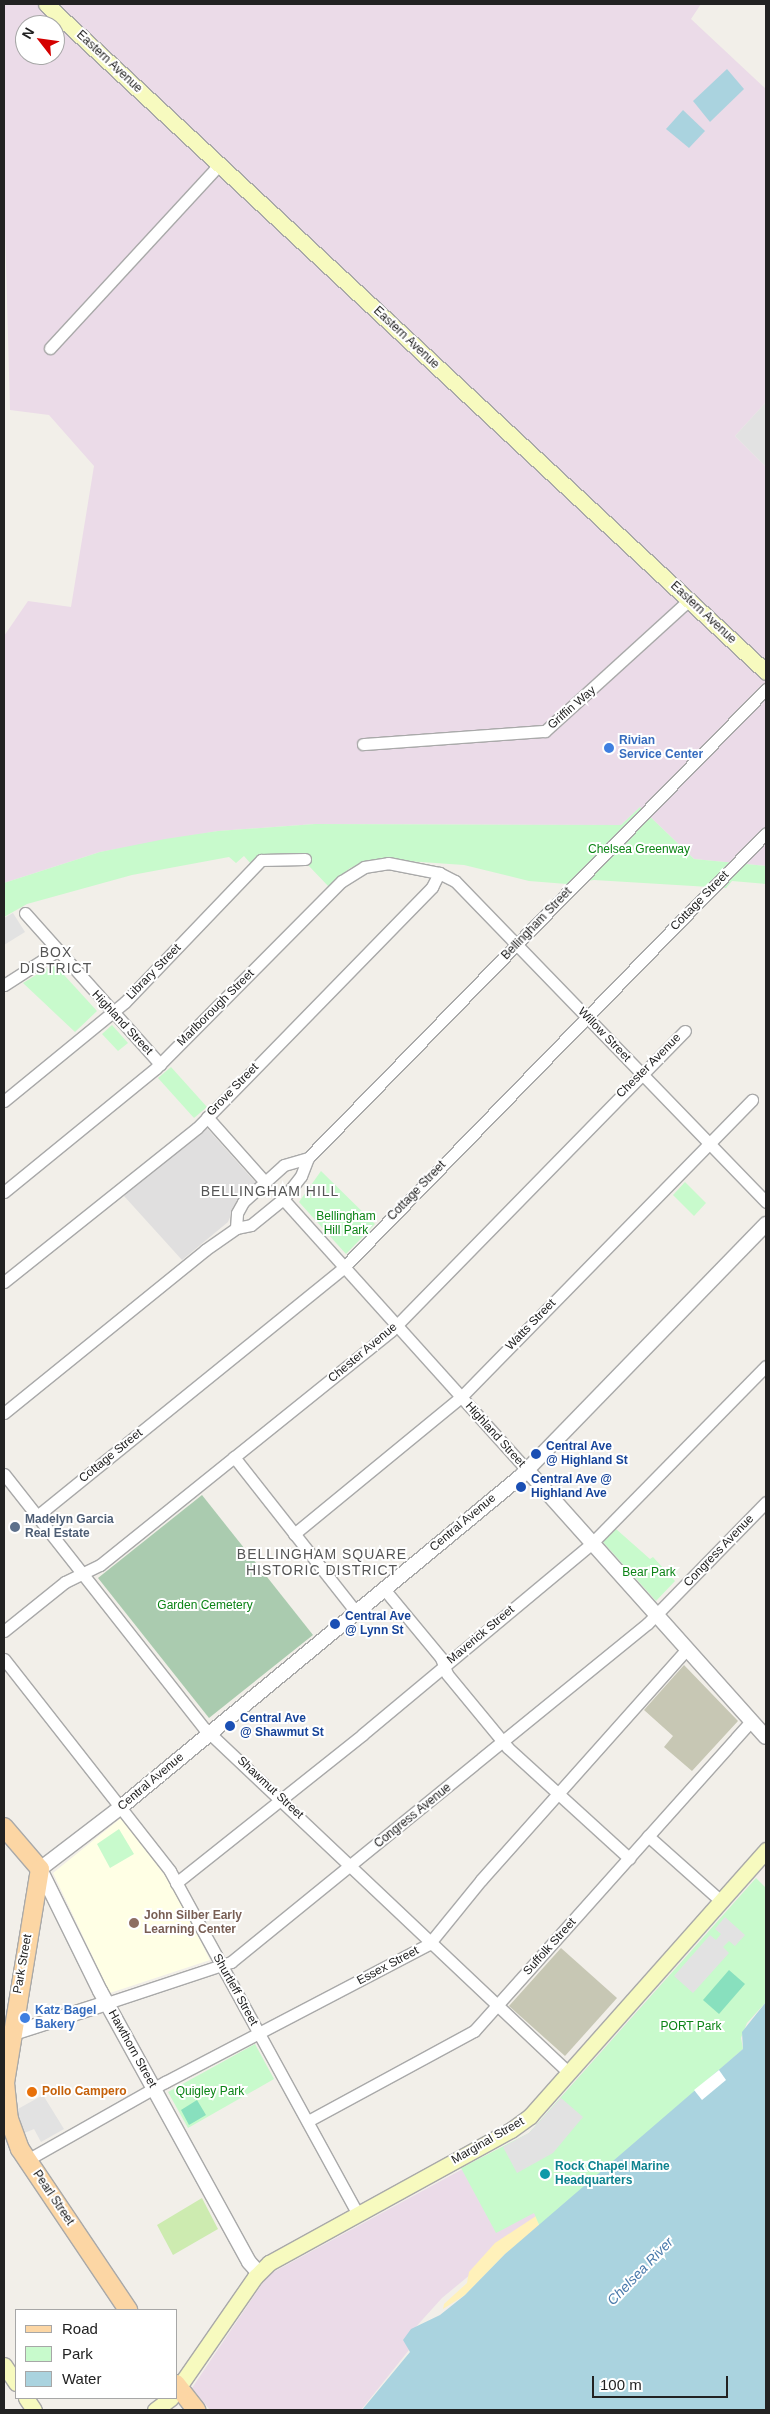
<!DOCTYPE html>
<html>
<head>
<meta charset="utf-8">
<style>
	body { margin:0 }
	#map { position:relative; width:770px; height:2414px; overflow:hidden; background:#f2efe9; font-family:Arial,sans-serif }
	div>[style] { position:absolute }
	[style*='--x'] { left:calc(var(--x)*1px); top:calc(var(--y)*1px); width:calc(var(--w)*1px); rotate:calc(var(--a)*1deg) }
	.residential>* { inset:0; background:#e0dfdf }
	.industrial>* { inset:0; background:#ebdbe8 }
	.education>* { inset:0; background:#ffffe5 }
	.construction>* { inset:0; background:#c7c7b4 }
	.grass>* { inset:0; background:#cdebb0 }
	.sand>* { inset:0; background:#fff1ba }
	.cemetery>* { inset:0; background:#aacbaf }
	.park>* { inset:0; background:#c8facc }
	.pitch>* { inset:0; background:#88e0be }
	.parking>* { inset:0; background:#e2e2e2 }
	.water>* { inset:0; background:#aad3df }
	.pier>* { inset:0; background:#fff }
	.roads { filter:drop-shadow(1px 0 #a9a9a9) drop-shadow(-1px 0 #a9a9a9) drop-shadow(0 1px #a9a9a9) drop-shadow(0 -1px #a9a9a9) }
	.minor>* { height:11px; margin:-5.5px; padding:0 5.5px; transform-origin:5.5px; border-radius:5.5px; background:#fff }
	.tertiary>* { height:14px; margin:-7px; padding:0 7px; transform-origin:7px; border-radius:7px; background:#fff }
	.secondary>* { height:15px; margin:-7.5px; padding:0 7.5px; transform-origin:7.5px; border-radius:7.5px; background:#f7fabf }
	.primary>* { height:18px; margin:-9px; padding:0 9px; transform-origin:9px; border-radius:9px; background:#fcd6a4 }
	.dots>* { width:14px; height:14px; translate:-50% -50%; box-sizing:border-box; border:2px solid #fff; border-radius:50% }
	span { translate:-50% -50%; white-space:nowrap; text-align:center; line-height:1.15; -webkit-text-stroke:4px #fff; paint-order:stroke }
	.street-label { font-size:12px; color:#222 }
	.shop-label { font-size:12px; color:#366cbe; font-weight:700 }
	.left { translate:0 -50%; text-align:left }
	.park-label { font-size:12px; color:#0c8416 }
	.transit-label { font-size:12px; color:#164399; font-weight:700 }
	.service-label { font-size:12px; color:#4e5e75; font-weight:700 }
	.education-label { font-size:12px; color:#785e54; font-weight:700 }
	.food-label { font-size:12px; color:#c56008; font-weight:700 }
	.culture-label { font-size:12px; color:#0d838f; font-weight:700 }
	.neighbourhood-label { font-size:14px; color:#555; letter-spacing:1px }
	.water-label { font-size:14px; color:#4a7aab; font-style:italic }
	.frame { position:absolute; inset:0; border:5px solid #222; pointer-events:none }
	.legend { position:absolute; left:15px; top:2309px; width:162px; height:90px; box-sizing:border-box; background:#fff; border:1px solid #a7a7a7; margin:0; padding:6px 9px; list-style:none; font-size:15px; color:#222 }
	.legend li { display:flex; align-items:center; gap:10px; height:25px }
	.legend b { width:25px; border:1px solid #a7a7a7 }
	.north { position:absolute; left:15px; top:15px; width:50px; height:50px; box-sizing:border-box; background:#fff; border:1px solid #a7a7a7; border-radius:50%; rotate:300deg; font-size:14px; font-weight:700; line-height:20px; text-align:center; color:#222 }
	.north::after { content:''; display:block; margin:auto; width:18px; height:22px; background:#d40000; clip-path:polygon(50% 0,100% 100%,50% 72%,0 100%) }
	.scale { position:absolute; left:592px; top:2376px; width:136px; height:22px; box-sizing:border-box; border:2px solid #222; border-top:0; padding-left:6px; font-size:15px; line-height:18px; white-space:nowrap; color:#222; -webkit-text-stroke:4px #fff; paint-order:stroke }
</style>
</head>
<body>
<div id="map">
	<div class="residential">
		<i style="clip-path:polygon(205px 1126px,256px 1183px,237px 1200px,228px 1222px,182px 1260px,124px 1196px)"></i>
	</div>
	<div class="industrial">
		<i style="clip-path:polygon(evenodd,4px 4px,701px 4px,691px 19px,766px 89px,766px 402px,735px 436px,766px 467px,766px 866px,694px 859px,640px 807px,621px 825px,315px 824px,218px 831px,100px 852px,4px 883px,4px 636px,28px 601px,71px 607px,94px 466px,49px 415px,10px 410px,4px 192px,4px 4px,25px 25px,55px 25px,55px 55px,25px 55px,25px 25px)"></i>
		<i style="clip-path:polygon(667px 1978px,743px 2049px,442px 2298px,404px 2340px,409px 2350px,361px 2410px,210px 2410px,192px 2388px,268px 2275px,529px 2133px)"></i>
	</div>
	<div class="education">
		<i style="clip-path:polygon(121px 1818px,173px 1886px,210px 1960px,110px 1993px,53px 1873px)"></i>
	</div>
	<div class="construction">
		<i style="clip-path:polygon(684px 1665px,738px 1721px,692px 1771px,664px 1747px,673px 1736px,644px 1710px)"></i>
		<i style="clip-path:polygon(561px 1948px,617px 1998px,565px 2056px,509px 2006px)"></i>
	</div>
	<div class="grass">
		<i style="clip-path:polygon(202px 2198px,218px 2229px,173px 2255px,157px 2225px)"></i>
	</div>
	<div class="sand">
		<i style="clip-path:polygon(536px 2216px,540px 2227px,505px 2254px,465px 2295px,443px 2309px,444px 2304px,467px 2283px,469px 2272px,495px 2243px)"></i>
	</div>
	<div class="cemetery">
		<i style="clip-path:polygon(202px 1495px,313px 1635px,209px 1718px,98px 1578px)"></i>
	</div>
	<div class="park">
		<i style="clip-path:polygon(640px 807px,694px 859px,766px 866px,766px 884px,732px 881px,726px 888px,594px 880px,567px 884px,529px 881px,464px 865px,378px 859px,350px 868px,329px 887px,308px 865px,307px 854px,251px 864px,244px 856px,236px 863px,229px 857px,132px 875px,27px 904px,4px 917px,4px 883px,100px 852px,165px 839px,218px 831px,315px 824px,621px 825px)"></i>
		<i style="clip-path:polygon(54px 964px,97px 1011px,75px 1032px,23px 983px)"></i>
		<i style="clip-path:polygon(112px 1025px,128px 1043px,118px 1051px,102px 1034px)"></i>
		<i style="clip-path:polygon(171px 1067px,207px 1107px,194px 1118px,158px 1078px)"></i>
		<i style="clip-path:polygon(321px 1171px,375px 1224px,346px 1254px,299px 1202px)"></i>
		<i style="clip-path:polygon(685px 1182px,706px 1203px,694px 1216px,673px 1195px)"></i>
		<i style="clip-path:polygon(616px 1529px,650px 1559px,653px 1557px,675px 1581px,656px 1601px,603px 1542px)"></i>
		<i style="clip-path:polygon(119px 1829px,134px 1854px,110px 1868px,97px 1844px)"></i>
		<i style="clip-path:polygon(756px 1878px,766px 1888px,766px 2002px,747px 2023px,741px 2038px,743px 2049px,540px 2227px,534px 2213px,496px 2233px,461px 2168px,529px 2133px)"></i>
		<i style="clip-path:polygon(255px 2044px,274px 2079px,188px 2128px,168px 2092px)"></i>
	</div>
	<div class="pitch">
		<i style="clip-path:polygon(729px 1970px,745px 1984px,719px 2014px,703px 2000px)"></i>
		<i style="clip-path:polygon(197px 2100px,206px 2115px,189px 2125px,181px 2110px)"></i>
	</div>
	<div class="parking">
		<i style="clip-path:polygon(766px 402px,766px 467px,735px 436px)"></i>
		<i style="clip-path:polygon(13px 913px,25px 932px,4px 945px,4px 918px)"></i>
		<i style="clip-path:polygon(725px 1917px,745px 1935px,735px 1946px,729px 1941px,723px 1947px,729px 1953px,693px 1993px,674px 1976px,710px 1935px,716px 1940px,721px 1934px,715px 1929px)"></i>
		<i style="clip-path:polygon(43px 2095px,64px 2129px,41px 2142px,34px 2129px,22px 2134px,16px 2110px)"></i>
		<i style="clip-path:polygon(561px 2098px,583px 2117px,553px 2153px,517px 2173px,503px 2147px,529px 2133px)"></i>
	</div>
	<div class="water">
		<i style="clip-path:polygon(727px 69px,744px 89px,710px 122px,693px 101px)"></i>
		<i style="clip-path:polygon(683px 110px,705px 131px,689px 148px,666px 129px)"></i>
		<i style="clip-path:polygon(766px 2002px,765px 2410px,362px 2410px,410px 2352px,403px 2340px,411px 2329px,440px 2315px,465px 2295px,505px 2254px,743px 2049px,742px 2032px)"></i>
	</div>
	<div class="pier">
		<i style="clip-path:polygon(719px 2070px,726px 2080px,702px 2100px,694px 2090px)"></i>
	</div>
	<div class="roads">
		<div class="minor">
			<i style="--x:50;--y:348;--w:249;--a:-47.3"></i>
			<i style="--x:363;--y:744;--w:182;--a:-4.1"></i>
			<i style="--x:545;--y:731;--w:195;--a:-42.3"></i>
			<i style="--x:25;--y:913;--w:203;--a:48.2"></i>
			<i style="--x:4;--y:985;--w:63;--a:-32.7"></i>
			<i style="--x:4;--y:1101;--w:156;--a:-39.3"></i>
			<i style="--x:125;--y:1002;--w:197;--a:-46.2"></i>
			<i style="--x:261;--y:860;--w:44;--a:-1.3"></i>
			<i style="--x:207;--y:1117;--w:87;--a:48.3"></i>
			<i style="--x:4;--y:1192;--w:196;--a:-39.2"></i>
			<i style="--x:156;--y:1068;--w:264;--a:-45.2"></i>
			<i style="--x:342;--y:881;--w:26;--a:-32"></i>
			<i style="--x:364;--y:867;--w:24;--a:-9"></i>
			<i style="--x:388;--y:863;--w:52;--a:11.1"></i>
			<i style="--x:439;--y:873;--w:18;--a:27"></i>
			<i style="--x:455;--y:881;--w:447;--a:45.9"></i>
			<i style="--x:283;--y:1199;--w:365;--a:48"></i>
			<i style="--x:236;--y:1228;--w:15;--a:-86"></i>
			<i style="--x:237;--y:1213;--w:13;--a:-61"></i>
			<i style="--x:243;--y:1202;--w:55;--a:-42.1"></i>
			<i style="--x:284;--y:1165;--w:25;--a:-16"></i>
			<i style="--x:4;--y:1282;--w:247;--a:-38.6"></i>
			<i style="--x:197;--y:1128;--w:337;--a:-45.7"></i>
			<i style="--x:432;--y:887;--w:16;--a:-63"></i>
			<i style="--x:4;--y:1413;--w:259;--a:-39"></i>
			<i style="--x:205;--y:1250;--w:38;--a:-35"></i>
			<i style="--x:236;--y:1228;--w:15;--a:-11"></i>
			<i style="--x:251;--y:1225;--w:41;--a:-39.1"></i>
			<i style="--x:283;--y:1199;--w:29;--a:-52"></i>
			<i style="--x:301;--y:1176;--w:19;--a:-69"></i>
			<i style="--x:308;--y:1158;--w:656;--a:-45.68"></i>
			<i style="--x:234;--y:1457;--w:197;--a:51.8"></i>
			<i style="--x:4;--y:1474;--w:323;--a:51.8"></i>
			<i style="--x:204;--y:1728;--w:502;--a:43.39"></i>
			<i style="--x:37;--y:1516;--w:395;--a:-39"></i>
			<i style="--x:344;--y:1267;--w:605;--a:-45.8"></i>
			<i style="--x:294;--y:1534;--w:216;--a:-39.4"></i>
			<i style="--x:461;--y:1397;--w:416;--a:-45.6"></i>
			<i style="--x:384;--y:1589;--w:89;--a:50.4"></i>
			<i style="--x:441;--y:1658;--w:17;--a:69"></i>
			<i style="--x:447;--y:1674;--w:96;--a:50.5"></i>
			<i style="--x:508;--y:1748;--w:164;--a:42.3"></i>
			<i style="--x:4;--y:1631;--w:78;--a:-38.8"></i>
			<i style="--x:65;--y:1582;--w:39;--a:-26"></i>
			<i style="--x:100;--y:1565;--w:373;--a:-38.8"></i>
			<i style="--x:391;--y:1331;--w:420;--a:-45.6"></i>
			<i style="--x:4;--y:1659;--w:269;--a:51.9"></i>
			<i style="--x:170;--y:1871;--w:390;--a:61.3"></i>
			<i style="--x:648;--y:1836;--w:98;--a:41.7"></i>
			<i style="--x:176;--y:1883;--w:239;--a:-38.5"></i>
			<i style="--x:363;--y:1734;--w:298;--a:-39.8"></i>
			<i style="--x:592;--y:1543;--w:248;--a:-45.5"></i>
			<i style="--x:107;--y:2003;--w:131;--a:-18.3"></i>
			<i style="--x:231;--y:1962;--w:537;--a:-39.11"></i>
			<i style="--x:648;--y:1623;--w:169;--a:-45.7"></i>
			<i style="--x:308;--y:2121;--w:189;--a:-28.5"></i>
			<i style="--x:474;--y:2031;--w:416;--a:-48.2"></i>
			<i style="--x:27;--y:2160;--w:159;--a:-29.5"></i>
			<i style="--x:165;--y:2082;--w:298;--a:-27.6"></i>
			<i style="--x:429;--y:1944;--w:82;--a:-50.9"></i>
			<i style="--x:481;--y:1880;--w:310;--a:-48.3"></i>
		</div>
		<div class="tertiary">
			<i style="--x:527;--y:1470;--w:358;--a:48.2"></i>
			<i style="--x:4;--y:2036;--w:108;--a:-17.8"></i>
			<i style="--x:258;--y:2272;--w:13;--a:-132"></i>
			<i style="--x:249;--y:2262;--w:309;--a:-118.8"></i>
			<i style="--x:100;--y:1991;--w:136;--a:-116.2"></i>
			<i style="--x:40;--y:1869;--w:102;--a:-37.4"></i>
			<i style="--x:121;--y:1807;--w:518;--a:-39.59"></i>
			<i style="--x:520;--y:1477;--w:353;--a:-45.8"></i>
		</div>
		<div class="secondary">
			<i style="--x:46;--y:4;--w:982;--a:42.85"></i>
			<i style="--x:4;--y:2365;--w:22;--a:56"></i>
			<i style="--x:176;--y:2391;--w:139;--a:-55.3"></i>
			<i style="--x:255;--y:2277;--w:20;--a:-45"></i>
			<i style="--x:269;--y:2263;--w:276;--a:-28.8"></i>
			<i style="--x:511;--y:2130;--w:24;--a:-36"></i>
			<i style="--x:530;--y:2116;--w:356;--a:-48.4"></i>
			<i style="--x:26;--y:2398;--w:14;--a:56"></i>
			<i style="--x:155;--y:2410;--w:20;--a:-37"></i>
		</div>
		<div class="primary">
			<i style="--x:4;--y:1827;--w:55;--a:49.4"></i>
			<i style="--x:40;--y:1869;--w:223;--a:99.3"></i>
			<i style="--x:5;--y:2083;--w:36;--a:84"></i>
			<i style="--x:9;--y:2119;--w:32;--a:70"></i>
			<i style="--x:20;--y:2149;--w:194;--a:56.1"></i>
			<i style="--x:176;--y:2384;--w:33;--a:52"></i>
		</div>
	</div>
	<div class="dots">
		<i style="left:609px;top:748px;background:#3f7fe0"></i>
		<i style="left:536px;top:1454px;background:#1a4fb4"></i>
		<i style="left:521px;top:1487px;background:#1a4fb4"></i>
		<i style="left:15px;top:1527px;background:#5c6f8a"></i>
		<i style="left:335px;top:1624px;background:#1a4fb4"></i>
		<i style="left:230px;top:1726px;background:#1a4fb4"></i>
		<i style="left:134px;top:1923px;background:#8d6e63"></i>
		<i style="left:25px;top:2018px;background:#3f7fe0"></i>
		<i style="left:32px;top:2092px;background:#e8710a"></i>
		<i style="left:545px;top:2174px;background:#0f9aa8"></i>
	</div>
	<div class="street-label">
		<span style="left:109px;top:62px;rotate:43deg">Eastern Avenue</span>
		<span style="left:406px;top:338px;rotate:43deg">Eastern Avenue</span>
		<span style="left:703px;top:613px;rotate:43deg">Eastern Avenue</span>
		<span style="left:572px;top:708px;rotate:-41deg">Griffin Way</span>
		<span style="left:700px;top:901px;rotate:-46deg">Cottage Street</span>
		<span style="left:537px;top:924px;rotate:-46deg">Bellingham Street</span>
		<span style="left:154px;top:972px;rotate:-46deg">Library Street</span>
		<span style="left:216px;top:1008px;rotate:-45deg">Marlborough Street</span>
		<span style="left:122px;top:1023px;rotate:47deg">Highland Street</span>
		<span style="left:604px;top:1035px;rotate:46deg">Willow Street</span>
		<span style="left:649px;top:1066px;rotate:-45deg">Chester Avenue</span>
		<span style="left:233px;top:1090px;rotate:-46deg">Grove Street</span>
		<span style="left:417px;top:1191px;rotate:-46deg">Cottage Street</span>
		<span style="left:531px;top:1325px;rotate:-46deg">Watts Street</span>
		<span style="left:363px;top:1353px;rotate:-40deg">Chester Avenue</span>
		<span style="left:495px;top:1435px;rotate:48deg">Highland Street</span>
		<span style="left:111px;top:1456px;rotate:-39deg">Cottage Street</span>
		<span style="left:463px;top:1523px;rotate:-40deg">Central Avenue</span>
		<span style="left:719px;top:1551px;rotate:-46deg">Congress Avenue</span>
		<span style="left:481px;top:1635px;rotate:-40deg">Maverick Street</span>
		<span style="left:151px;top:1782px;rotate:-40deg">Central Avenue</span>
		<span style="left:270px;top:1788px;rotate:43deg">Shawmut Street</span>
		<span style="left:413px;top:1816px;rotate:-39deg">Congress Avenue</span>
		<span style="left:550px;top:1947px;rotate:-48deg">Suffolk Street</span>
		<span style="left:23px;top:1964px;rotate:-80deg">Park Street</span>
		<span style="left:388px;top:1966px;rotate:-28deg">Essex Street</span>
		<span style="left:235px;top:1990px;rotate:61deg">Shurtleff Street</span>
		<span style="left:132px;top:2049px;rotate:61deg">Hawthorn Street</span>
		<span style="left:488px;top:2141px;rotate:-30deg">Marginal Street</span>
		<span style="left:53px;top:2198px;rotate:56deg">Pearl Street</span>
	</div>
	<div class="shop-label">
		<span class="left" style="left:619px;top:748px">Rivian<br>Service Center</span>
		<span class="left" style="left:35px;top:2018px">Katz Bagel<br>Bakery</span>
	</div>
	<div class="park-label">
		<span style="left:639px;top:850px">Chelsea Greenway</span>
		<span style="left:346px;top:1224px">Bellingham<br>Hill Park</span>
		<span style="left:649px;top:1573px">Bear Park</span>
		<span style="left:205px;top:1606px">Garden Cemetery</span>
		<span style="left:691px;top:2027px">PORT Park</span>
		<span style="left:210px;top:2092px">Quigley Park</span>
	</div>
	<div class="transit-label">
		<span class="left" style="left:546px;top:1454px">Central Ave<br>@ Highland St</span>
		<span class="left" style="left:531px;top:1487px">Central Ave @<br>Highland Ave</span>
		<span class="left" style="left:345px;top:1624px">Central Ave<br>@ Lynn St</span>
		<span class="left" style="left:240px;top:1726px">Central Ave<br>@ Shawmut St</span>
	</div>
	<div class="service-label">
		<span class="left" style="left:25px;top:1527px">Madelyn Garcia<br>Real Estate</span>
	</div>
	<div class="education-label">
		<span class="left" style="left:144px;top:1923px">John Silber Early<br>Learning Center</span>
	</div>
	<div class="food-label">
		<span class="left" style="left:42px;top:2092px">Pollo Campero</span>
	</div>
	<div class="culture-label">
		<span class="left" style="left:555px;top:2174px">Rock Chapel Marine<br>Headquarters</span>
	</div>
	<div class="neighbourhood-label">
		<span style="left:56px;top:960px">BOX<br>DISTRICT</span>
		<span style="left:270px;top:1191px">BELLINGHAM HILL</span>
		<span style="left:322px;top:1562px">BELLINGHAM SQUARE<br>HISTORIC DISTRICT</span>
	</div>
	<div class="water-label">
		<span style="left:640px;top:2271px;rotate:-46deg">Chelsea River</span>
	</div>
	<div class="frame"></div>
	<ul class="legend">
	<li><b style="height:6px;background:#fcd6a4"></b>Road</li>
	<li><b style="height:14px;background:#c8facc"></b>Park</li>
	<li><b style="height:14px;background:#aad3df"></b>Water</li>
	</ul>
	<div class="north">N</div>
	<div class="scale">100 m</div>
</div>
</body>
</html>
